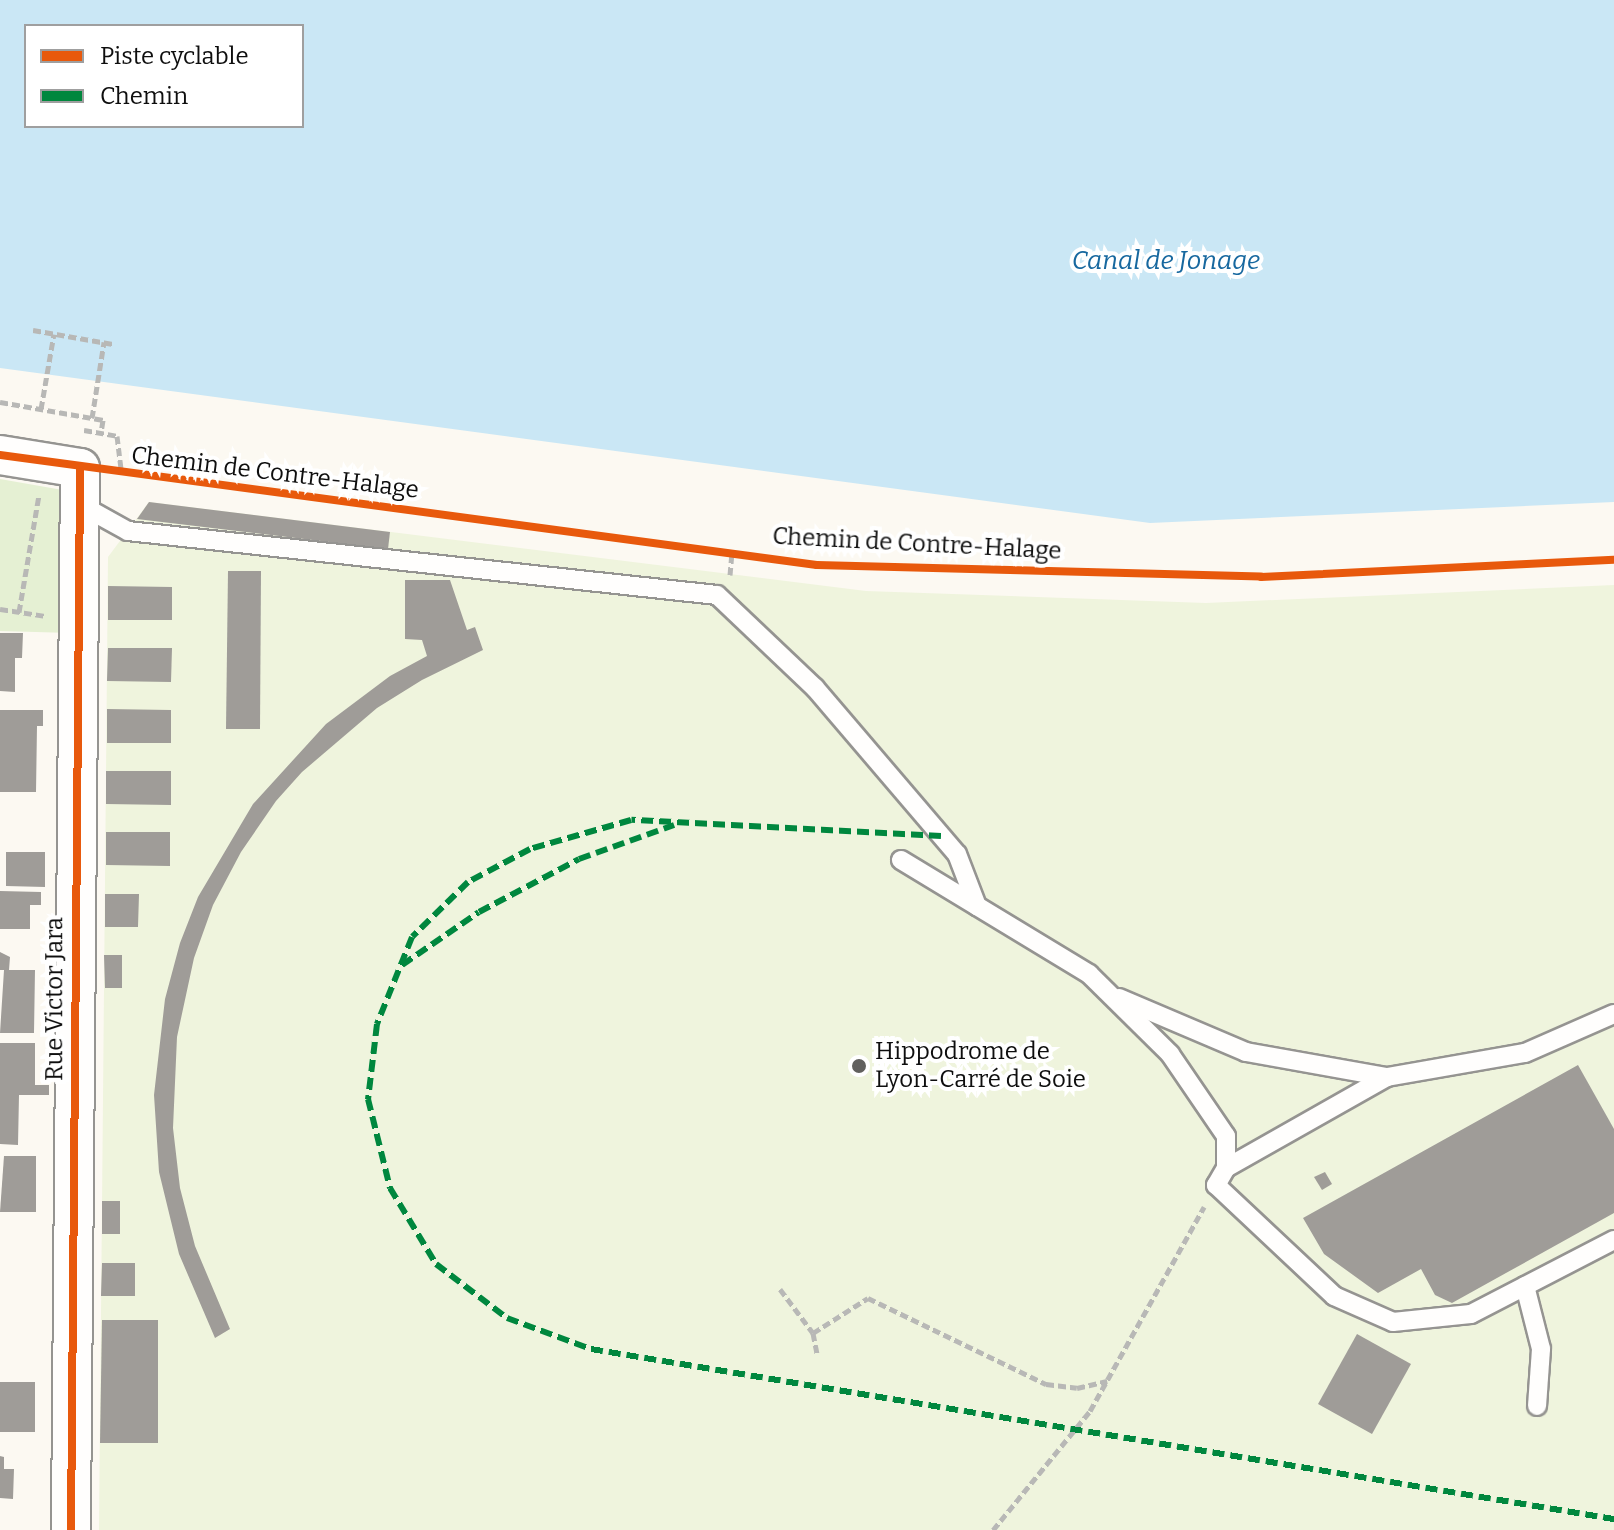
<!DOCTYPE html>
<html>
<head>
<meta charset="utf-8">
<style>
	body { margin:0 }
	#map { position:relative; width:1614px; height:1530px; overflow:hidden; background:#fcf9f2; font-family:Bitter,serif }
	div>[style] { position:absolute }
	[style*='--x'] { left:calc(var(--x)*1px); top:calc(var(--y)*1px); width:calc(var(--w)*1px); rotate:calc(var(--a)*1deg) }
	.green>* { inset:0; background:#e5f0d3 }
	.pitch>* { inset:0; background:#eff4dd }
	.water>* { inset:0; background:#cae7f5 }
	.building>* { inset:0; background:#9f9c98 }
	.path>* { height:5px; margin-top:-2.5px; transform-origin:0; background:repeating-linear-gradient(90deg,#b8b8b6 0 8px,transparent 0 12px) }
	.roads { filter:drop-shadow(2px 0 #959491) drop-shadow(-2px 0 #959491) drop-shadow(0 2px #959491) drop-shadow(0 -2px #959491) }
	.lane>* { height:18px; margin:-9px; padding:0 9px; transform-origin:9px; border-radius:9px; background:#fffefd }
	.street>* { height:38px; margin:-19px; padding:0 19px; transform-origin:19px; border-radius:19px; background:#fffefd }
	.quiet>* { height:6px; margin-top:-3px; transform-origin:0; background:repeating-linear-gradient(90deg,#00873e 0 12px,transparent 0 18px) }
	.cycleway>* { height:8px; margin:-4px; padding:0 4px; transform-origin:4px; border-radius:4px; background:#e8590c }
	.dots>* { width:22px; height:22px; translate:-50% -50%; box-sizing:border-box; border:4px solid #fff; border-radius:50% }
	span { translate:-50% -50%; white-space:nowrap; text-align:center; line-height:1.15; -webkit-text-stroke:8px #fff; paint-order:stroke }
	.street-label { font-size:24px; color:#0e0e0e }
	.poi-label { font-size:24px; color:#0e0e0e }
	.left { translate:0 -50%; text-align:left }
	.water-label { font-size:26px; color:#17689f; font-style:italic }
	.legend { position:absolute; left:24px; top:24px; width:280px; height:104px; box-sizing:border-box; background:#fff; border:2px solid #9f9f9f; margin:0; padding:10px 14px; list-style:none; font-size:24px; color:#0e0e0e }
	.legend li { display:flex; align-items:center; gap:16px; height:40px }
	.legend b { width:40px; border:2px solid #9f9f9f }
</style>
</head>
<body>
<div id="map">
	<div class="green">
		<i style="clip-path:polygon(0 479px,74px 492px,71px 633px,0 631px)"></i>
	</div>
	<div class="pitch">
		<i style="clip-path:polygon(149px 502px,866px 591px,1206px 603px,1614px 585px,1614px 1530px,99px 1530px,108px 557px)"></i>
	</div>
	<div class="water">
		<i style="clip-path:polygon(evenodd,0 0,1614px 0,1614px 502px,1150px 523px,0 368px,0 0,26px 26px,302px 26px,302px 126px,26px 126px,26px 26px)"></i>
	</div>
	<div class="building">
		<i style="clip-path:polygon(149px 502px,390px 532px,388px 549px,137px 519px)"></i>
		<i style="clip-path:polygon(228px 571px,261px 571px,260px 729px,226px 729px)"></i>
		<i style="clip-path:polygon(405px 580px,450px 580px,467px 630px,475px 627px,483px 650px,422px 680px,377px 708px,302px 772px,276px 801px,241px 852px,213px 905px,194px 958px,177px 1037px,173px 1128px,180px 1188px,195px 1246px,230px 1329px,215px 1338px,179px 1254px,159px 1172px,154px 1095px,165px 999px,180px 943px,198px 897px,253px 804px,326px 724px,390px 676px,427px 656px,422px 640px,405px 639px)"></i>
		<i style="clip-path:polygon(108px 586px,172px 587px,172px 620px,108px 620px)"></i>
		<i style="clip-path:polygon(0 633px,23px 633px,22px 658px,15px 658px,15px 692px,0 691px)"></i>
		<i style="clip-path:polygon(108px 648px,172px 648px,171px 682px,107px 681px)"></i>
		<i style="clip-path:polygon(107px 709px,171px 710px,171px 743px,107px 743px)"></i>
		<i style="clip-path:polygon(0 710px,43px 710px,43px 726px,37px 726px,36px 792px,0 792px)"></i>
		<i style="clip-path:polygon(106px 771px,171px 771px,171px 805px,106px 804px)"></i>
		<i style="clip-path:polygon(106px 832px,170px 832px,170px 866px,106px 865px)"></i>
		<i style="clip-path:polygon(6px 852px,45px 852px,45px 887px,6px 886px)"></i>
		<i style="clip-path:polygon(0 891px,41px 892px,41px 905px,30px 905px,30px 929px,0 929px)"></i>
		<i style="clip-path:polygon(105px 894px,139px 894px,138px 927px,105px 927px)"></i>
		<i style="clip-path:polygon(0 952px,10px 957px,9px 970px,35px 970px,34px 1033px,0 1033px,4px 970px,0 970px)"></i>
		<i style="clip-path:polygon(104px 955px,122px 955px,122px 988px,105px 988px)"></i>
		<i style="clip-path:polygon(0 1043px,35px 1043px,35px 1085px,49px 1085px,49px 1095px,19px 1095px,18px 1145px,0 1144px)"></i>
		<i style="clip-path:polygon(1578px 1065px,1614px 1129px,1614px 1213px,1452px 1303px,1435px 1295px,1421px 1269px,1378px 1293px,1324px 1254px,1303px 1218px)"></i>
		<i style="clip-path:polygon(4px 1156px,36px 1156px,36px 1212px,0 1212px)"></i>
		<i style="clip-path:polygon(1325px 1172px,1332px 1184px,1322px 1190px,1314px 1177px)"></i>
		<i style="clip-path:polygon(102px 1201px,120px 1201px,120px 1234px,102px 1234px)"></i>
		<i style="clip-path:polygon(102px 1263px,135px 1263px,135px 1296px,101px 1296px)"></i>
		<i style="clip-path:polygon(102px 1320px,158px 1320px,158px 1443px,100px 1443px)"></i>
		<i style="clip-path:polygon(1357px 1334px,1411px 1364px,1372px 1434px,1318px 1404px)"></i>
		<i style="clip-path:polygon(0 1382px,35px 1382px,35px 1432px,0 1432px)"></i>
		<i style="clip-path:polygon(0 1456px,4px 1457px,4px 1469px,14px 1469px,13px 1499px,0 1498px)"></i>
	</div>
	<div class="path">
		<i style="--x:33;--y:330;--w:81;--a:9.9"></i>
		<i style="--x:0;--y:402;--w:105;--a:9.9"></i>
		<i style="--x:103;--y:420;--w:13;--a:99"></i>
		<i style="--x:41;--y:409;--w:76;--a:-80.2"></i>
		<i style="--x:92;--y:418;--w:77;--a:-81"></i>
		<i style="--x:84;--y:430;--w:34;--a:10"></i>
		<i style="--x:117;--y:436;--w:38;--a:83"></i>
		<i style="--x:730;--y:575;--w:22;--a:-85"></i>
		<i style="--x:0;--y:609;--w:47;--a:8.7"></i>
		<i style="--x:19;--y:612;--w:119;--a:-80.3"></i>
		<i style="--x:780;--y:1289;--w:55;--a:53.1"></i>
		<i style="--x:813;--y:1333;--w:21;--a:79"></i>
		<i style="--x:813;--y:1333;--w:65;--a:-32.5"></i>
		<i style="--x:868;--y:1298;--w:198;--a:25.8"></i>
		<i style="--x:1046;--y:1384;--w:31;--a:7"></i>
		<i style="--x:1077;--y:1388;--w:31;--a:-13"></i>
		<i style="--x:993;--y:1530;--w:154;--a:-50.8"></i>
		<i style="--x:1090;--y:1411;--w:234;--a:-60.8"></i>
	</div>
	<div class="roads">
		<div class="lane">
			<i style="--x:79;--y:504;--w:56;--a:28.9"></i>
			<i style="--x:128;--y:531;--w:592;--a:6.2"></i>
			<i style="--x:717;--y:595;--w:135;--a:43.5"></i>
			<i style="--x:815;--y:688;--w:218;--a:49.5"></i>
			<i style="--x:957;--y:854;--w:56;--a:69"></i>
			<i style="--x:901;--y:860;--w:220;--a:31.2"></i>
			<i style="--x:1089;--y:974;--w:114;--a:44.6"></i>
			<i style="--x:1170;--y:1054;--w:99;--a:55.7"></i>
			<i style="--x:1226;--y:1136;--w:32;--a:90"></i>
			<i style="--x:1226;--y:1168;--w:20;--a:120"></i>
			<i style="--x:1216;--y:1185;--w:162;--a:43.2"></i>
			<i style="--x:1334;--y:1296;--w:64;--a:23.8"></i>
			<i style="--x:1393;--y:1322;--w:78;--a:-5.9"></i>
			<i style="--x:1471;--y:1314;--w:161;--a:-27.4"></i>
			<i style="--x:1119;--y:998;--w:138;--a:23"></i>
			<i style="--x:1246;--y:1052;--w:143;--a:10.1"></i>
			<i style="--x:1226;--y:1168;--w:185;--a:-29.5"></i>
			<i style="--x:1387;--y:1077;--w:140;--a:-9.9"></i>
			<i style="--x:1525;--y:1053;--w:97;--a:-23.7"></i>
			<i style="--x:1525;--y:1286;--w:65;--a:75.7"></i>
			<i style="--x:1541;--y:1349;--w:57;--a:94"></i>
		</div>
		<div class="street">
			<i style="--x:0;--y:455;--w:81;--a:9.2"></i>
			<i style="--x:80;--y:468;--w:1062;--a:90.49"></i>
		</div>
	</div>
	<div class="quiet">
		<i style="--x:941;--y:836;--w:310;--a:-177"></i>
		<i style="--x:631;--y:820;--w:105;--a:164"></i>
		<i style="--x:530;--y:849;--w:70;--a:152"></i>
		<i style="--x:468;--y:882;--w:78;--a:135.5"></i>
		<i style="--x:412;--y:937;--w:94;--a:111.9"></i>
		<i style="--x:377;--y:1024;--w:76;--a:96.8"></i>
		<i style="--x:368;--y:1099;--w:92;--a:76.1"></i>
		<i style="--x:390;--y:1188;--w:89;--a:58.8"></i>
		<i style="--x:436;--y:1264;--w:89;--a:37.3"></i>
		<i style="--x:507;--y:1318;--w:90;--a:20.3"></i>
		<i style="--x:591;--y:1349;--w:1037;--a:9.44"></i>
		<i style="--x:402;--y:965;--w:93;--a:-34.5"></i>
		<i style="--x:479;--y:912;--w:113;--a:-27.9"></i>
		<i style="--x:579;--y:859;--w:101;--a:-19.7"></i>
	</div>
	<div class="cycleway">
		<i style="--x:0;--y:455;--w:824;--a:7.67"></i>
		<i style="--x:817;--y:565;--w:444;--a:1.5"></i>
		<i style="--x:1261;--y:577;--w:353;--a:-2.8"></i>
		<i style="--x:71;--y:1530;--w:1062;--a:-89.51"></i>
	</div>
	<div class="dots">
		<i style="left:859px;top:1066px;background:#61605e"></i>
	</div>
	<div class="street-label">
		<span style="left:275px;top:473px;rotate:7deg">Chemin de Contre-Halage</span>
		<span style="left:917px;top:544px;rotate:3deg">Chemin de Contre-Halage</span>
		<span style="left:55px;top:999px;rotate:-90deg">Rue Victor Jara</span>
	</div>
	<div class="poi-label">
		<span class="left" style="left:875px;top:1066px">Hippodrome de<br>Lyon-Carré de Soie</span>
	</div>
	<div class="water-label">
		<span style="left:1166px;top:261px">Canal de Jonage</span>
	</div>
	<ul class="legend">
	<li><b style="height:10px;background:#e8590c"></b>Piste cyclable</li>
	<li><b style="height:10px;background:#00873e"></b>Chemin</li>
	</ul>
</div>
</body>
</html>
